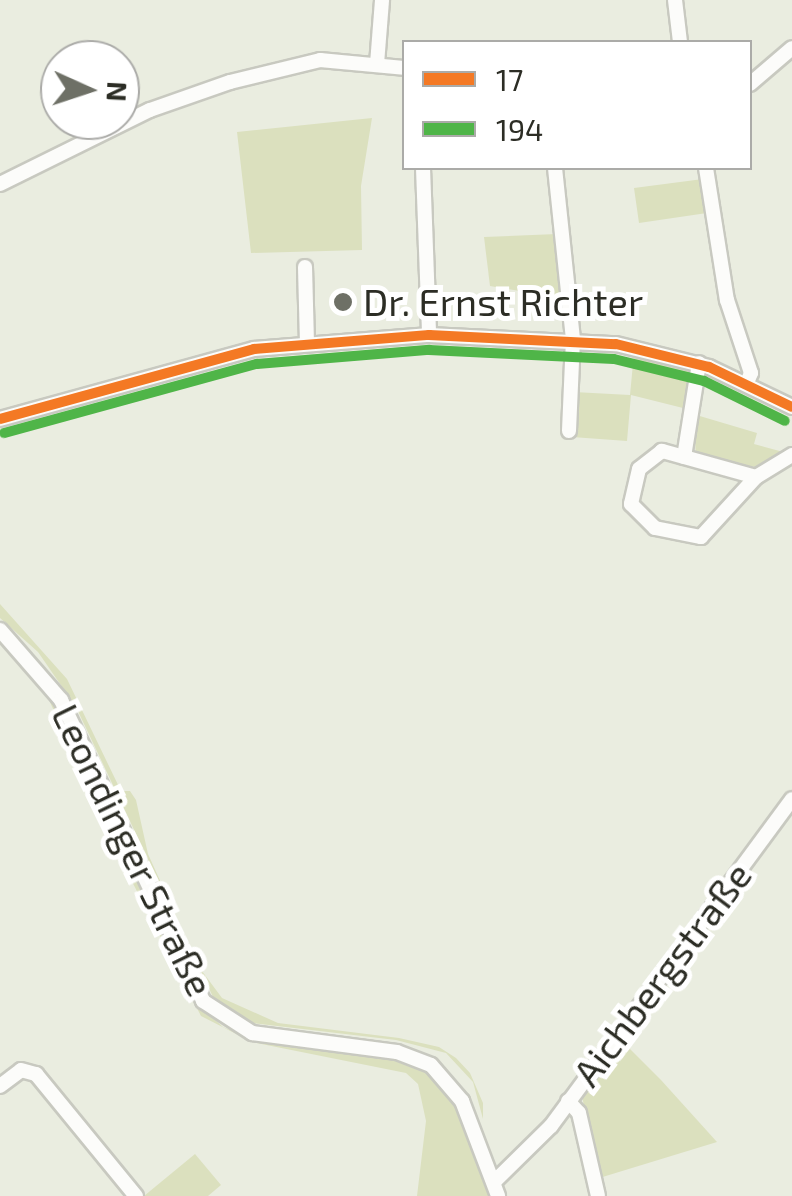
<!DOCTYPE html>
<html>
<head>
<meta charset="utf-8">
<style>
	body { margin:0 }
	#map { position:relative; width:792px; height:1196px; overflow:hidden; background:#eaede0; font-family:"Exo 2",sans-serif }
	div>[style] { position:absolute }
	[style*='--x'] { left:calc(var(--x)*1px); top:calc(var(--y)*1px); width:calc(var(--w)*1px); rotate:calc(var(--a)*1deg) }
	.green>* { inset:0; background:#dbe0be }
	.roads { filter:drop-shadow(2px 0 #c8c9c0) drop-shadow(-2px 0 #c8c9c0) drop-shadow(0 2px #c8c9c0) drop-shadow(0 -2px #c8c9c0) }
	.minor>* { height:14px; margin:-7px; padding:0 7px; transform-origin:7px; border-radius:7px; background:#fcfcfa }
	.bus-1>* { height:10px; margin:-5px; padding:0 5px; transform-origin:5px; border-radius:5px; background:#f47924 }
	.bus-2>* { height:10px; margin:-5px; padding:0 5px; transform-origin:5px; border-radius:5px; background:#4fb548 }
	.dots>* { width:28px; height:28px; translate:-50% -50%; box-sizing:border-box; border:5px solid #fff; border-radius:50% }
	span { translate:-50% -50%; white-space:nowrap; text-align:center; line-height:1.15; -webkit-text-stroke:10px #fff; paint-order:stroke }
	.poi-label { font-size:38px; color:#2c2d25 }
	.left { translate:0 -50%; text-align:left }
	.street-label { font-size:38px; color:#2c2d25 }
	.legend { position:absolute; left:402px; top:40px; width:350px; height:130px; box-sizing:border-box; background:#fff; border:2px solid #ababa8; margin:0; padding:12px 18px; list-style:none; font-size:30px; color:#2c2d25 }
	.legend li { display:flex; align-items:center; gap:20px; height:50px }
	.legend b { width:50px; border:2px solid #ababa8 }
	.north { position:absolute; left:40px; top:40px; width:100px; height:100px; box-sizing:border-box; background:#fff; border:2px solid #ababa8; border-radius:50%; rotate:93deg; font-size:28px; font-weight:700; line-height:40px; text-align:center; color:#2c2d25 }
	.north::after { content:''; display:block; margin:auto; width:35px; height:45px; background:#6e7066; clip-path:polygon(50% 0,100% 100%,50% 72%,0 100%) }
</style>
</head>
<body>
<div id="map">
	<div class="green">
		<i style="clip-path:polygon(372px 118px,361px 186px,362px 250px,251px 253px,237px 132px)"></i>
		<i style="clip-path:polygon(703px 179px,707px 213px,639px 223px,634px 188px)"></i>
		<i style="clip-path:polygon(557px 234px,565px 299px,490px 286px,484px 237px)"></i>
		<i style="clip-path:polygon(634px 353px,690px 369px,687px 409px,631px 395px,627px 441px,572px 437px,574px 392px,630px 395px)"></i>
		<i style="clip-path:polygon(693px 414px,757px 433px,754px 444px,787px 453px,760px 468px,696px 456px)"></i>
		<i style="clip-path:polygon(0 604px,67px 679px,121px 791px,130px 791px,136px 800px,148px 854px,199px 967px,222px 998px,278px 1023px,399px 1038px,439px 1047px,456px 1058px,470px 1073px,483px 1103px,483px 1119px,473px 1082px,446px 1053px,396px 1040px,252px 1023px,214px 999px,76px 707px,38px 652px,0 618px)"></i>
		<i style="clip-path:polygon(40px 680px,77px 744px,197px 1003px,223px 1027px,251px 1039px,401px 1058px,423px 1068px,451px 1097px,492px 1196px,417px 1196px,426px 1121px,418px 1084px,406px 1073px,252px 1042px,201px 1016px,123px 864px)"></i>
		<i style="clip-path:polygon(618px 1037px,661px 1080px,717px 1142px,596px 1179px,582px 1095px)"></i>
		<i style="clip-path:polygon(195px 1154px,221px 1185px,208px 1196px,144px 1196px)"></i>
	</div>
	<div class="roads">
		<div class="minor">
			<i style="--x:675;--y:0;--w:42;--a:83.2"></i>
			<i style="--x:377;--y:64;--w:64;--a:-85.5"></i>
			<i style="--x:750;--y:84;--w:55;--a:-40.6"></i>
			<i style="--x:423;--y:168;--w:167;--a:87.9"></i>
			<i style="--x:555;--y:168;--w:172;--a:84"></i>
			<i style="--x:573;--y:339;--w:92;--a:92.5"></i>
			<i style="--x:706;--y:168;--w:134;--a:81"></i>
			<i style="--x:727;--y:300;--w:77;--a:71.8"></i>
			<i style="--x:751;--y:373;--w:11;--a:112"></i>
			<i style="--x:0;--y:184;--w:167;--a:-26.3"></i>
			<i style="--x:150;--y:110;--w:85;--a:-19.3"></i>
			<i style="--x:230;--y:82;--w:93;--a:-13.7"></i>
			<i style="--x:320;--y:60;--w:84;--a:5.4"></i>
			<i style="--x:305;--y:267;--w:75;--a:88.5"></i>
			<i style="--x:0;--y:419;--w:263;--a:-15.4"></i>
			<i style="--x:254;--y:349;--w:176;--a:-4.6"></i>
			<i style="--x:429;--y:335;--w:187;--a:2.8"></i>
			<i style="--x:616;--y:344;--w:96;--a:13.9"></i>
			<i style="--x:709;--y:367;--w:92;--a:25.7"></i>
			<i style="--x:684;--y:457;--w:95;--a:-80.9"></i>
			<i style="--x:756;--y:477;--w:98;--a:-164.5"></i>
			<i style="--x:662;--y:451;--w:29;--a:142"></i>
			<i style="--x:639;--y:469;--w:36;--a:103"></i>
			<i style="--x:631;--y:504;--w:34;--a:45"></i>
			<i style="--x:655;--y:528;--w:47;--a:11.1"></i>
			<i style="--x:701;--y:537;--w:81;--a:-47.5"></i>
			<i style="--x:756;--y:477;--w:42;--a:-31.4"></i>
			<i style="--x:0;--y:630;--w:93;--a:48.9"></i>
			<i style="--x:61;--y:700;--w:333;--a:64.7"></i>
			<i style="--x:203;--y:1001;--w:59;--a:33.1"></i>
			<i style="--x:252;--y:1033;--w:146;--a:7.5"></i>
			<i style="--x:397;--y:1052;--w:36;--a:21"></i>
			<i style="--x:431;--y:1065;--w:48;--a:49.3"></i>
			<i style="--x:462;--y:1101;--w:102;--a:69.2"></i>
			<i style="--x:0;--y:1086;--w:26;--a:-37"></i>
			<i style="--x:21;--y:1070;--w:16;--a:15"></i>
			<i style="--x:36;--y:1074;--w:158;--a:50.7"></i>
			<i style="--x:568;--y:1101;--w:16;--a:47"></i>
			<i style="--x:579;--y:1113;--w:85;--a:77.1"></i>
			<i style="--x:496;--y:1180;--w:77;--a:-44.5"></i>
			<i style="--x:551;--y:1126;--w:406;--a:-53.6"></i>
		</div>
	</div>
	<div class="bus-1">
		<i style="--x:0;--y:419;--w:263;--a:-15.4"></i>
		<i style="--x:254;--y:349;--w:176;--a:-4.6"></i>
		<i style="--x:429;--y:335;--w:187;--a:2.8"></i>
		<i style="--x:616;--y:344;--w:96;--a:13.9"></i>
		<i style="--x:709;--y:367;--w:92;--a:25.7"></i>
	</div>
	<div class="bus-2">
		<i style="--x:4;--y:433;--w:262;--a:-15.3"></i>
		<i style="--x:257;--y:364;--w:173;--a:-4.7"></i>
		<i style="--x:429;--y:350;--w:185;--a:2.8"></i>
		<i style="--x:614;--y:359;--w:93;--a:13.7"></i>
		<i style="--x:704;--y:381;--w:90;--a:26.3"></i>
	</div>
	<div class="dots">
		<i style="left:343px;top:302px;background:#6e7066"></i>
	</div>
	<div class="poi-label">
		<span class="left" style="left:363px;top:302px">Dr. Ernst Richter</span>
	</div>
	<div class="street-label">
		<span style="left:133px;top:850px;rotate:64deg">Leondinger Straße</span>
		<span style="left:662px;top:974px;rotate:-53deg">Aichbergstraße</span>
	</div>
	<ul class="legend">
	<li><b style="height:12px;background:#f47924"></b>17</li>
	<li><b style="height:12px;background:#4fb548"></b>194</li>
	</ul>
	<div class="north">N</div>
</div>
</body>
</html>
